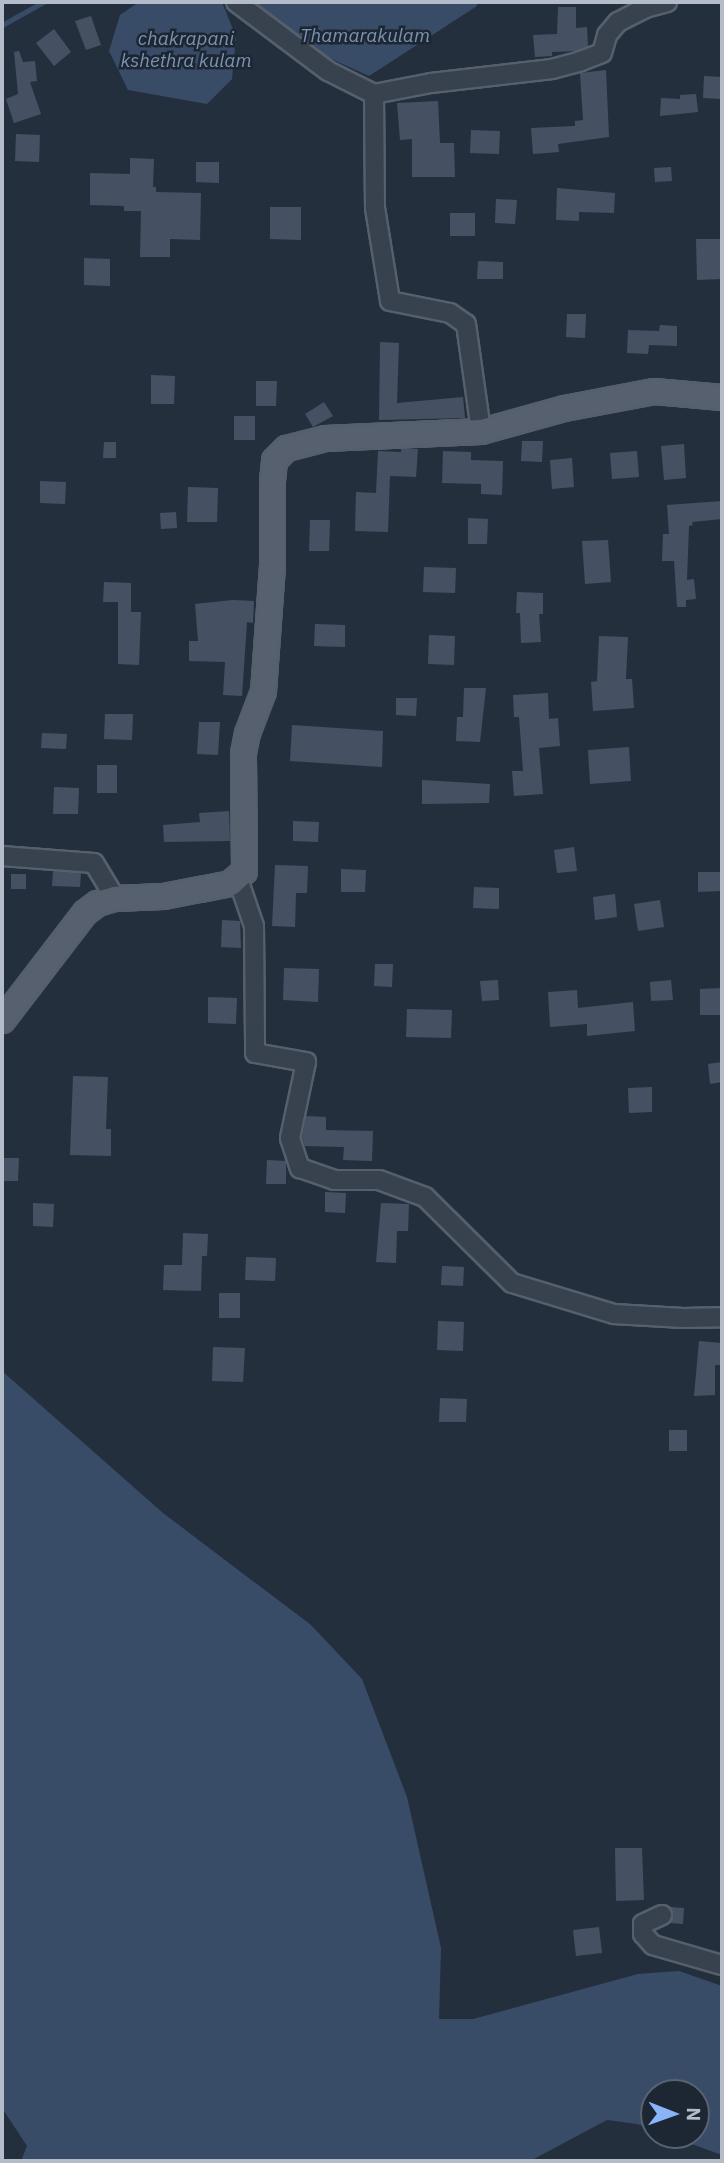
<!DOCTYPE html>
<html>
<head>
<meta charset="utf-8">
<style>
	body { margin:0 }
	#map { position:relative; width:724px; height:2163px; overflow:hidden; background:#242f3e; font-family:"IBM Plex Sans",sans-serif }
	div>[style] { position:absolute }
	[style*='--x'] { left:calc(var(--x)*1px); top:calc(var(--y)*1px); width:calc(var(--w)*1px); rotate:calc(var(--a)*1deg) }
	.water>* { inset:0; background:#394c67 }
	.stream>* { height:5px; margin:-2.5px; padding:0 2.5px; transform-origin:2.5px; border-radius:2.5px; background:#394c67 }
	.building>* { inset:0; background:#455162 }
	.roads { filter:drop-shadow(2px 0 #565f6c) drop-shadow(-2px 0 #565f6c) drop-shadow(0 2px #565f6c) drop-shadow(0 -2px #565f6c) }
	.minor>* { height:18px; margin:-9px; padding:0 9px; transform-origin:9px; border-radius:9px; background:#38414e }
	.major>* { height:23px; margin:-11.5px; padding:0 11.5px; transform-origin:11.5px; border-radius:11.5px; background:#56606e }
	span { translate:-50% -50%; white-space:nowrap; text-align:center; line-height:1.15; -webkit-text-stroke:5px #1d2633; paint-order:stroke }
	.water-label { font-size:19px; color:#7c92b1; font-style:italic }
	.frame { position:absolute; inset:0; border:4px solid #b4bcc9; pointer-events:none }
	.north { position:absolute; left:640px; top:2079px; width:70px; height:70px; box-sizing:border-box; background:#1d2633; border:2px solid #59626f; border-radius:50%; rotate:91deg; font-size:19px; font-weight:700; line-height:28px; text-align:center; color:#b4bcc9 }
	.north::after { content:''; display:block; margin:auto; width:24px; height:32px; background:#8ab4f8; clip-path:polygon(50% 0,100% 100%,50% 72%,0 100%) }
</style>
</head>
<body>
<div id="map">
	<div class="water">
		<i style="clip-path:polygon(139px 2px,222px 2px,236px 37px,232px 79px,207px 104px,128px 90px,109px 51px,120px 15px)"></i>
		<i style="clip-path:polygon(255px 2px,477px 2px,477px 6px,369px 76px,316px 52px)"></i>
		<i style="clip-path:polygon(2px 1371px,163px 1513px,311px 1625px,362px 1679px,407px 1797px,441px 1948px,439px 2019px,473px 2019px,638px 1974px,679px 1971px,722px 1986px,722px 2155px,667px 2135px,696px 2135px,696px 2093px,654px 2093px,654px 2130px,637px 2124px,607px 2120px,530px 2161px,21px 2161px,27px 2146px,2px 2108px)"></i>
	</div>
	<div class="stream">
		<i style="--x:2;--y:25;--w:47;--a:-29.3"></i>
	</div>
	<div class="building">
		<i style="clip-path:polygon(558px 7px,576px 7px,576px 28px,587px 27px,588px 46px,576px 51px,552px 52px,552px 56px,535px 57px,533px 35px,557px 34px)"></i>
		<i style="clip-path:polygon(91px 16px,101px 45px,86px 50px,75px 21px)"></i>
		<i style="clip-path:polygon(54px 29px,71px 52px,54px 66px,36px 43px)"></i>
		<i style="clip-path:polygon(19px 51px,23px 62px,35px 61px,37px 81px,30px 82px,41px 114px,14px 123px,6px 99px,18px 94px,14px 52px)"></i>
		<i style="clip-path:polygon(606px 70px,609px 137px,558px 144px,559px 152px,533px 154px,531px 128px,575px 126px,575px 121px,583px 120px,580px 73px)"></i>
		<i style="clip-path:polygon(704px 76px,722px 77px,721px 99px,703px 98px)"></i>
		<i style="clip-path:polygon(696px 94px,698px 112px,660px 116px,661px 98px,680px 99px,680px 95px)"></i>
		<i style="clip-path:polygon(438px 101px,440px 143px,454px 143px,455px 177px,412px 177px,412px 139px,400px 140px,397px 103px)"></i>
		<i style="clip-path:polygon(471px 130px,500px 131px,499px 154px,470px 153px)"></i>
		<i style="clip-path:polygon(16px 134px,40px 135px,39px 162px,15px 161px)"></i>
		<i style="clip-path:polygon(130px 158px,154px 159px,153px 187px,156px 187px,156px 192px,201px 193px,200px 240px,170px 239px,170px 257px,140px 257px,141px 211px,124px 211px,124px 206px,90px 205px,90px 173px,130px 174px)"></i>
		<i style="clip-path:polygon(196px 162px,219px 162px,219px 183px,196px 182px)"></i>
		<i style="clip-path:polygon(671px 167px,672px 181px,655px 182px,654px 168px)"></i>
		<i style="clip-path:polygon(557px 188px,615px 193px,614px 213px,579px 212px,579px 221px,556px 220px)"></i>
		<i style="clip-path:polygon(496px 199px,517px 200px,515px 224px,495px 223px)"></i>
		<i style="clip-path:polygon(270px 207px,301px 207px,301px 240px,270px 239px)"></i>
		<i style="clip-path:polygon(450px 213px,475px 213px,475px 236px,450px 236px)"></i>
		<i style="clip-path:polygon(696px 239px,722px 239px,722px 279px,697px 280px)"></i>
		<i style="clip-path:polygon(84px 258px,110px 259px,110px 286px,84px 285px)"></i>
		<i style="clip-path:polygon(478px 261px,503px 262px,503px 279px,477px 279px)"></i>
		<i style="clip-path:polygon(567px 314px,586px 314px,585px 338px,566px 337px)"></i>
		<i style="clip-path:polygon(660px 325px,677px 326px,677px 346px,649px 345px,648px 354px,627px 353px,628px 330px,659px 331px)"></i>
		<i style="clip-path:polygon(380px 342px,399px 343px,397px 403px,463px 397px,465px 418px,379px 420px)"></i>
		<i style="clip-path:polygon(151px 375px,175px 376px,174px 404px,151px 404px)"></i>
		<i style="clip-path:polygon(256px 381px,277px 381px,276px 406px,256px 406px)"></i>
		<i style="clip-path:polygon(324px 402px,333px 416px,313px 427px,305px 414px)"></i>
		<i style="clip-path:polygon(234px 416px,255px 416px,255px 440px,234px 440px)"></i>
		<i style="clip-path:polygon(522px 441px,543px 441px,542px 462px,521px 461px)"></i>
		<i style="clip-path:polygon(104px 442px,116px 442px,116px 458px,103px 458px)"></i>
		<i style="clip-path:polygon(684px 444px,686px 478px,664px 480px,661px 446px)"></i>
		<i style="clip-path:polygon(401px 449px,418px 449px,416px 477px,390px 476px,388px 532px,355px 531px,356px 492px,376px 493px,378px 451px,401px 452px)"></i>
		<i style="clip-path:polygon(443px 451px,471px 452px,471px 460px,503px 461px,502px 495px,481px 494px,481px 484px,442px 483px)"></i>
		<i style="clip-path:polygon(637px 451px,639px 477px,612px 479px,610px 453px)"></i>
		<i style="clip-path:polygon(572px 458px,574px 487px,552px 489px,550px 460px)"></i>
		<i style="clip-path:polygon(40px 481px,66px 482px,65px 504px,40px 503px)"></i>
		<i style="clip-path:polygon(188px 487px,218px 488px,217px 522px,187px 522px)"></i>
		<i style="clip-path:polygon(722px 501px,722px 519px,692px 522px,693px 525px,689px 526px,687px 580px,694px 579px,696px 599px,686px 600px,686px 607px,677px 607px,674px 561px,662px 561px,663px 534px,669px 534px,667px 505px)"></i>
		<i style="clip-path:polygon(176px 512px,177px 528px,161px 529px,160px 513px)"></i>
		<i style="clip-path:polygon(468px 518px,488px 519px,487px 544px,468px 544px)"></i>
		<i style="clip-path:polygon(310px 520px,330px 520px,329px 551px,309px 551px)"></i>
		<i style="clip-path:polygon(608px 540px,611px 582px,585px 584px,582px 541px)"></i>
		<i style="clip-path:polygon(424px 567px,456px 568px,455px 593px,423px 592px)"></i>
		<i style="clip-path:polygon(104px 582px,131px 583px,131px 612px,141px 612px,139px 665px,118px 664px,118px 602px,103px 602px)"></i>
		<i style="clip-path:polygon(517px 592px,543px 593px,543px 614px,539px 614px,541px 642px,521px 643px,520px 613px,516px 613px)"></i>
		<i style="clip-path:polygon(233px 600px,254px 601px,253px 623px,247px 622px,242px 696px,223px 695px,225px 662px,189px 661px,189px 641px,198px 641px,195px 604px)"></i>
		<i style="clip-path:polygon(315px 624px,345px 625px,345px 647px,314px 646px)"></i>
		<i style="clip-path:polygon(429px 635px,455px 636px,454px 665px,428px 664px)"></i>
		<i style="clip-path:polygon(599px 636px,628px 637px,626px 679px,632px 679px,634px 708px,593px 711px,591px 682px,597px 681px)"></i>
		<i style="clip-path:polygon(464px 688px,486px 688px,480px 742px,456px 741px,457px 717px,463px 717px)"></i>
		<i style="clip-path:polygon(548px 693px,549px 719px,558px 718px,560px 746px,539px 748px,543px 794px,514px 796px,512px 771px,523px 771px,519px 717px,514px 717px,513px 695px)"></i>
		<i style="clip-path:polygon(396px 698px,417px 698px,416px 716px,396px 715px)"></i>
		<i style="clip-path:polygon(105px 714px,133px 714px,132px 740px,104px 739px)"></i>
		<i style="clip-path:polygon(199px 722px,220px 722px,218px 755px,197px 754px)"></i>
		<i style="clip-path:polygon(292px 725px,383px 731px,382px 767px,290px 761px)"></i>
		<i style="clip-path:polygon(42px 733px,67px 734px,66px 749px,41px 748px)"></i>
		<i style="clip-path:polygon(629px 747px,631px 781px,590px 784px,588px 750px)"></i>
		<i style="clip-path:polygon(97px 765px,117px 765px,117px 793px,97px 793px)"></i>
		<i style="clip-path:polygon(422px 780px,490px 784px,489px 803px,422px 804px)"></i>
		<i style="clip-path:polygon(54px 787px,79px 788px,78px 814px,53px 814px)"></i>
		<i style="clip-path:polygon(229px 811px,230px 841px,164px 842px,163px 825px,200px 822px,199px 813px)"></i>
		<i style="clip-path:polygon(293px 821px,319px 822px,318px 842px,293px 841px)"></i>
		<i style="clip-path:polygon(574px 847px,577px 871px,557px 873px,554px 850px)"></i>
		<i style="clip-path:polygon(275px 865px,308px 866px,307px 893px,296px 893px,295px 927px,272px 926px)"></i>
		<i style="clip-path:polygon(341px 869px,366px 870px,365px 892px,341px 892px)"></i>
		<i style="clip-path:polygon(53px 871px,81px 873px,80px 887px,52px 886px)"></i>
		<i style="clip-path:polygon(698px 872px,722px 872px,722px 891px,698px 892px)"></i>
		<i style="clip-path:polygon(11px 874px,26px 874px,26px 889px,11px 889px)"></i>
		<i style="clip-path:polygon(474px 887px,499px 888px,499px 909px,473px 908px)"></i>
		<i style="clip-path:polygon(615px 894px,617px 917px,595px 920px,593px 897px)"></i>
		<i style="clip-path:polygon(660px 900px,664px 927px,638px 931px,634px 904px)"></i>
		<i style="clip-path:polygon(222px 920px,240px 921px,241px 948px,221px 947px)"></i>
		<i style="clip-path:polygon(375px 964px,393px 964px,392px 987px,374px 986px)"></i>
		<i style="clip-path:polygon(284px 968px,319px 969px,318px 1002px,283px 1000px)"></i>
		<i style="clip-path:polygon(498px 980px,499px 1000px,482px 1001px,480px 981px)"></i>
		<i style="clip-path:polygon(671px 980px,673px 1000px,651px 1001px,650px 982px)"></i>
		<i style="clip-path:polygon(722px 988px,722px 1015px,700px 1015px,700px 989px)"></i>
		<i style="clip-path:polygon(577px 990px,578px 1008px,633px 1002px,635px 1031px,587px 1036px,587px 1024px,550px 1027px,548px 992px)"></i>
		<i style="clip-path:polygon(208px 997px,237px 998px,236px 1024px,208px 1023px)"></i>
		<i style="clip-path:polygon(407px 1009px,452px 1010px,451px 1038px,406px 1037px)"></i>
		<i style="clip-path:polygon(722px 1062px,722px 1082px,710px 1084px,708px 1064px)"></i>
		<i style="clip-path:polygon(73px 1076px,108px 1077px,106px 1129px,111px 1129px,111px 1156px,70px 1155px)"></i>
		<i style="clip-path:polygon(652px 1087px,652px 1112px,629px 1113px,628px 1088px)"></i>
		<i style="clip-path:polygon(306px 1116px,326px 1117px,326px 1130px,373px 1131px,372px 1161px,343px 1160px,344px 1147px,305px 1146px,302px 1137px)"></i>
		<i style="clip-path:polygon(2px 1158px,19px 1158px,18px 1181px,2px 1181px)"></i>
		<i style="clip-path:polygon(267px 1160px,286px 1161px,286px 1184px,266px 1184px)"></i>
		<i style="clip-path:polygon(325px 1192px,346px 1193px,345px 1213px,325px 1212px)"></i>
		<i style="clip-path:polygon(33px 1203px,54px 1204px,53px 1227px,33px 1226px)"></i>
		<i style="clip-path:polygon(381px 1203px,409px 1204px,408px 1231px,397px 1231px,396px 1263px,376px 1262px)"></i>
		<i style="clip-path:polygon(183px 1233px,208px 1234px,207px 1256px,202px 1256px,201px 1291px,163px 1290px,164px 1265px,182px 1265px)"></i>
		<i style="clip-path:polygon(246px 1257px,276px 1258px,275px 1281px,245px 1280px)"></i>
		<i style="clip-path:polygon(442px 1266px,464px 1267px,463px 1286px,441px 1285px)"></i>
		<i style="clip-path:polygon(219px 1293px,240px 1293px,240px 1318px,219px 1318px)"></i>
		<i style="clip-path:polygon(438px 1321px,464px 1322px,463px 1351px,437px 1350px)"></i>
		<i style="clip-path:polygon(699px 1341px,722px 1343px,721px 1365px,715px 1365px,715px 1395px,694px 1396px)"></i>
		<i style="clip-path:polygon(213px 1347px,245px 1348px,243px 1382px,212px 1381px)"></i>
		<i style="clip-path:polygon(440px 1398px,467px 1399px,466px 1422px,439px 1422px)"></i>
		<i style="clip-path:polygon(669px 1430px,687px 1430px,687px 1451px,669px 1451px)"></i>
		<i style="clip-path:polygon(615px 1848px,642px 1848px,644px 1900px,616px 1901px)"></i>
		<i style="clip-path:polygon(670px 1907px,684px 1908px,683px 1924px,670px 1923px,673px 1915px)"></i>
		<i style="clip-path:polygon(599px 1927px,602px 1953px,576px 1956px,573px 1930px)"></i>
	</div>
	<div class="roads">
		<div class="minor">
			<i style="--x:236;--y:2;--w:115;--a:36.9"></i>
			<i style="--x:328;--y:71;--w:51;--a:26.6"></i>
			<i style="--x:374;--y:94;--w:114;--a:89.5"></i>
			<i style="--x:375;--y:208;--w:94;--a:80.8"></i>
			<i style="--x:390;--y:301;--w:61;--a:11.3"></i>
			<i style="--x:450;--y:313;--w:19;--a:35"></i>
			<i style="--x:466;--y:324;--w:108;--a:82"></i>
			<i style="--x:374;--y:94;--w:58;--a:-10.9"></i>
			<i style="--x:431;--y:83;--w:122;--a:-6.6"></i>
			<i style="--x:552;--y:69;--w:30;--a:-15"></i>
			<i style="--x:581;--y:61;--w:22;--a:-21"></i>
			<i style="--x:602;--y:53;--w:19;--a:-74"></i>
			<i style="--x:607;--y:35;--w:17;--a:-50"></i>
			<i style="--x:618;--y:22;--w:30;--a:-27"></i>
			<i style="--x:645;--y:8;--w:23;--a:-15"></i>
			<i style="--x:2;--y:856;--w:92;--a:4.4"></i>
			<i style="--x:94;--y:863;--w:41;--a:59"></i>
			<i style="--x:238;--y:879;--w:50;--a:71.2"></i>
			<i style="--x:254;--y:926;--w:127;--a:89.5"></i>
			<i style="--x:255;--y:1053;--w:52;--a:10"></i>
			<i style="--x:306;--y:1062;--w:78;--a:101.9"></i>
			<i style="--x:290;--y:1138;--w:32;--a:72"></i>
			<i style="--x:300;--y:1168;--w:36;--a:19"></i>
			<i style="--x:334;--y:1180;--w:45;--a:0"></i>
			<i style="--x:379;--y:1180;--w:49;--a:20.3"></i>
			<i style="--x:425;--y:1197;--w:122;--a:44.7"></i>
			<i style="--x:512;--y:1283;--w:107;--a:16.9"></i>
			<i style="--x:614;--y:1314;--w:69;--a:3.3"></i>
			<i style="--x:683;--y:1318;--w:39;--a:-1"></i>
			<i style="--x:662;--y:1915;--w:21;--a:155"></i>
			<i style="--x:643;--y:1924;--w:10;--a:90"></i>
			<i style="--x:643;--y:1934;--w:15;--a:48"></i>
			<i style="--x:653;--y:1945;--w:72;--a:16.2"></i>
		</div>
		<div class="major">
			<i style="--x:2;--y:1020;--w:136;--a:-52.5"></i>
			<i style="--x:85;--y:912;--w:15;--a:-37"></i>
			<i style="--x:97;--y:903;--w:19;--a:-16"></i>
			<i style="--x:115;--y:898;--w:48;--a:-2.4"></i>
			<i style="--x:163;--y:896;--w:38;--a:-11"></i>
			<i style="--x:200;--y:889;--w:31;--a:-11"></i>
			<i style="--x:230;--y:883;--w:18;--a:-41"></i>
			<i style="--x:244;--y:871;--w:118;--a:-90.5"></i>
			<i style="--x:243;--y:753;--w:20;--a:-79"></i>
			<i style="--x:247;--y:733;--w:45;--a:-69.1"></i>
			<i style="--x:263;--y:691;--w:125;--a:-85.9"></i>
			<i style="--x:272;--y:566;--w:86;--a:-90"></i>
			<i style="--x:272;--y:480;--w:20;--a:-84"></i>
			<i style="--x:274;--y:460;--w:17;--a:-45"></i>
			<i style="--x:286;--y:448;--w:40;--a:-14.4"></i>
			<i style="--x:325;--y:438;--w:156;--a:-2.6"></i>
			<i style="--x:481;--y:431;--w:86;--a:-15.5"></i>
			<i style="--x:564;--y:408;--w:92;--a:-10.7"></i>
			<i style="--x:654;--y:391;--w:68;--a:5"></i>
		</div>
	</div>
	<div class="water-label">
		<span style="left:365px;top:36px">Thamarakulam</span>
		<span style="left:186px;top:50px">chakrapani<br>kshethra kulam</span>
	</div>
	<div class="frame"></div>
	<div class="north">N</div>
</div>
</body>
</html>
